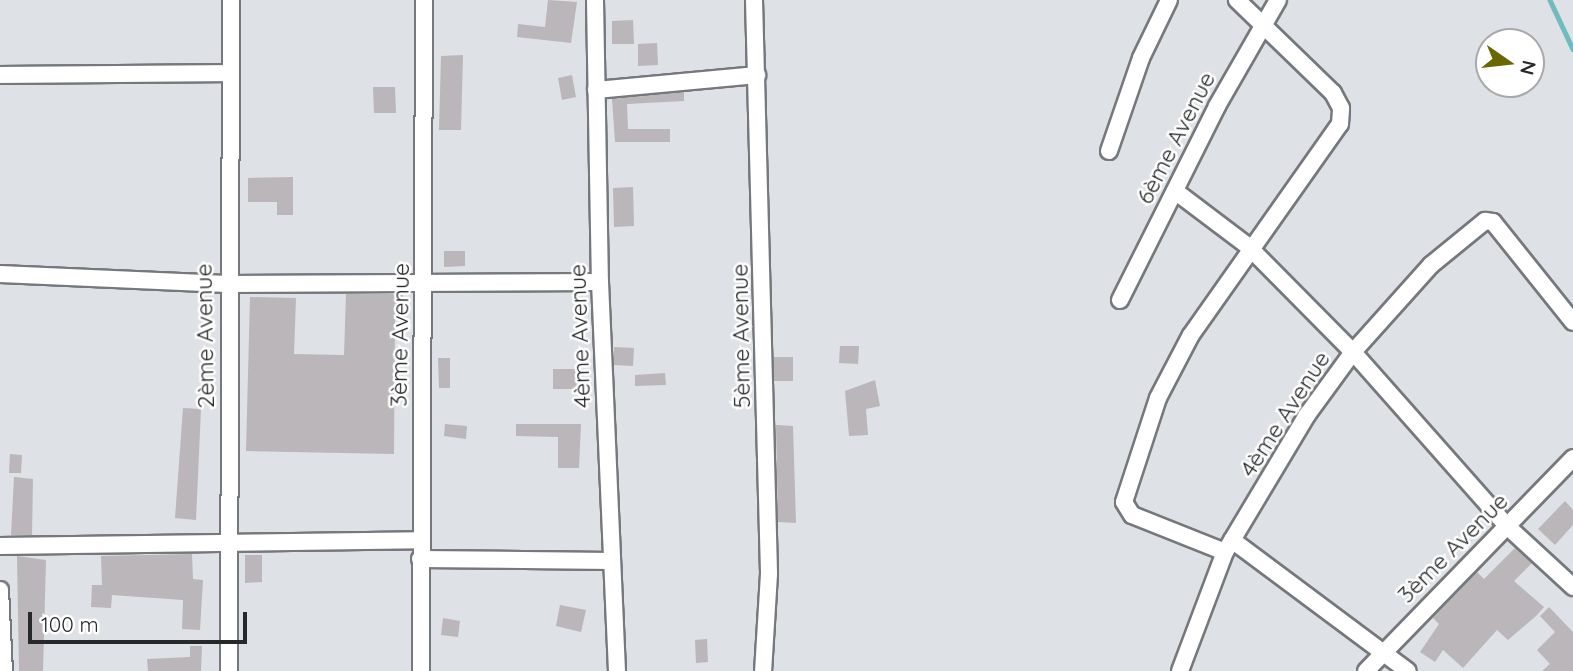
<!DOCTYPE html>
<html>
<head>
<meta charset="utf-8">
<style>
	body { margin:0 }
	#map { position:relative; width:1573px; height:671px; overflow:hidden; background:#dee1e6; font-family:Quicksand,sans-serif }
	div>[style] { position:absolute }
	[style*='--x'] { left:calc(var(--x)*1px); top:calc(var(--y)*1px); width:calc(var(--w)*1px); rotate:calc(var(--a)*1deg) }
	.stream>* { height:4.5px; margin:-2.25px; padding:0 2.25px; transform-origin:2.25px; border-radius:2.25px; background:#6fbbbe }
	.building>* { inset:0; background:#bbb6b9 }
	.roads { filter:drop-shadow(2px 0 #75787c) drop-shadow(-2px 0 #75787c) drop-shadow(0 2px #75787c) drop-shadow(0 -2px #75787c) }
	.minor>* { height:16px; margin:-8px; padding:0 8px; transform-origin:8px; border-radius:8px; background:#fff }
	span { translate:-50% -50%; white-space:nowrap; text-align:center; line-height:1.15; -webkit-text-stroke:5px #fff; paint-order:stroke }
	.street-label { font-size:23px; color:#27282a }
	.north { position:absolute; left:1475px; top:28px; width:70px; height:70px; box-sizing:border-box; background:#fff; border:2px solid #a9a9aa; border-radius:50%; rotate:104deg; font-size:19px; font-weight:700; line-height:28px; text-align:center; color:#27282a }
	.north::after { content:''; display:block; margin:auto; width:24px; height:32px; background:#696700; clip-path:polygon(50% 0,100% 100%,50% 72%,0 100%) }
	.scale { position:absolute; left:28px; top:612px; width:219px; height:32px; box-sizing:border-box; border:4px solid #27282a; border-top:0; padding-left:9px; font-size:21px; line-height:24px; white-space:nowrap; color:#27282a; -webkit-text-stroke:5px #fff; paint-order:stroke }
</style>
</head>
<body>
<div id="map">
	<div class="stream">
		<i style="--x:1550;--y:0;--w:54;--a:64.9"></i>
	</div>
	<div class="building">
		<i style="clip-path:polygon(548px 0,577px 2px,571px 43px,517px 37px,518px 24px,545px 27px)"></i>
		<i style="clip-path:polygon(633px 20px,634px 44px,612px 44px,612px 21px)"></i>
		<i style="clip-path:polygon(657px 43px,658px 65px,638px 66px,638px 44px)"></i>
		<i style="clip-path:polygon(463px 55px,461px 130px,439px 130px,441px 56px)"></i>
		<i style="clip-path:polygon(572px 75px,576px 97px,562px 100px,558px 78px)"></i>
		<i style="clip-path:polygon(373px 87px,395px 87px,396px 113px,374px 113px)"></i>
		<i style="clip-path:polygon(684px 92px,684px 101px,627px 104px,628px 129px,670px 129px,670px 142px,615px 142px,612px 99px)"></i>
		<i style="clip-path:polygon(293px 177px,293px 215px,277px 215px,277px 202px,248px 202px,248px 178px)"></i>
		<i style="clip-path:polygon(633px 187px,634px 226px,614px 227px,613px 188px)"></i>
		<i style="clip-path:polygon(444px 251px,465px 251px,465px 266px,444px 267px)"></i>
		<i style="clip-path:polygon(346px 294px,403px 294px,402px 320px,395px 320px,394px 454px,246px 451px,250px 297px,296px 298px,294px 354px,344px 355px)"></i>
		<i style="clip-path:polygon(840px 346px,859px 346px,858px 364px,839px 363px)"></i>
		<i style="clip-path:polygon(614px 347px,634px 348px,633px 366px,614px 365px)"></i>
		<i style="clip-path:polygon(774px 357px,793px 357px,793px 381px,774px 381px)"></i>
		<i style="clip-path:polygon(438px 358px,450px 358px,450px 388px,439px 388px)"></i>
		<i style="clip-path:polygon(553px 369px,581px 369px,581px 389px,553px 389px)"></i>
		<i style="clip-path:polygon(665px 373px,666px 385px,635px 386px,635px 375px)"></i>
		<i style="clip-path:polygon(875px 380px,880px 406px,866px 409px,868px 435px,849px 436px,845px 391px)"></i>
		<i style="clip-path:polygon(183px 408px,201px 409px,196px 520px,175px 518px)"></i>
		<i style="clip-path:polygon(445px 424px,467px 426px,466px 439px,444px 436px)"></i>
		<i style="clip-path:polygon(516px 424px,581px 424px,579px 468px,558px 468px,558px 437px,516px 436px)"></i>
		<i style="clip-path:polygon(776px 425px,793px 426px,796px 523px,778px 522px)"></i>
		<i style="clip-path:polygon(10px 454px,22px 455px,21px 473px,9px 473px)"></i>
		<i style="clip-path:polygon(14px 477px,33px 479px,32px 535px,11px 535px)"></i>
		<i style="clip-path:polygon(1565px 501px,1573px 510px,1573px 525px,1555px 545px,1538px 529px)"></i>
		<i style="clip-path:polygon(1515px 548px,1532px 563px,1514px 581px,1544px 607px,1536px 616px,1508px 640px,1497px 630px,1463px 668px,1443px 650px,1435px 662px,1420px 652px,1439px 624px,1433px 618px,1477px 572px,1484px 579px)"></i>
		<i style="clip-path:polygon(192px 554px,193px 579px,203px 580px,200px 630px,182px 629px,183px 600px,112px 595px,111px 608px,91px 607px,92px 585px,102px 585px,101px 556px)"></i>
		<i style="clip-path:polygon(245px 555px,262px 555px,262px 582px,245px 583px)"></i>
		<i style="clip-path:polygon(17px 556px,46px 560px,43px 671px,19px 671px)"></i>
		<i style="clip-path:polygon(560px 605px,586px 610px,581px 632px,556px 626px)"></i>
		<i style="clip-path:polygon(1549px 607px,1573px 632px,1573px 671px,1542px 671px,1550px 664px,1537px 650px,1555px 632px,1540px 616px)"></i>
		<i style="clip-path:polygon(443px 618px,460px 621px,458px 637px,441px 635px)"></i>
		<i style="clip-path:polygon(707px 639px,708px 662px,696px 663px,695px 640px)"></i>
		<i style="clip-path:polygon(190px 646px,202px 646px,201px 671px,148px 671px,147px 659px,190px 657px)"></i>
	</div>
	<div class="roads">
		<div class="minor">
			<i style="--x:595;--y:0;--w:282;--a:89"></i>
			<i style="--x:600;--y:282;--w:389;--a:87.5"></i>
			<i style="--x:754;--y:0;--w:574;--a:88.5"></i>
			<i style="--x:769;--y:574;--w:97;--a:93.5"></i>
			<i style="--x:0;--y:75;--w:229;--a:-0.5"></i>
			<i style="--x:596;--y:90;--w:162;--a:-5.3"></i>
			<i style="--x:1109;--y:151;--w:98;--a:-71"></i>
			<i style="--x:1141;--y:58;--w:64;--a:-64.2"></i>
			<i style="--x:1175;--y:191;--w:91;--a:37"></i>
			<i style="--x:1248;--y:246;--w:149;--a:45.3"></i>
			<i style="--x:1353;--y:352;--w:232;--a:48.5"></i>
			<i style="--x:1507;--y:526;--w:90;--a:42.7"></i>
			<i style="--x:0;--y:274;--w:227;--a:2.5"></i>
			<i style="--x:227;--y:284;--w:373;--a:-0.3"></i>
			<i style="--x:1120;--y:300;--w:217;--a:-63.4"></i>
			<i style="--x:1217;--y:106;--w:122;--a:-60.1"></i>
			<i style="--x:1232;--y:540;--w:219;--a:36.7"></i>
			<i style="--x:0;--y:546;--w:420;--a:-0.8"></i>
			<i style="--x:1225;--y:552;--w:100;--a:-158.3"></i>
			<i style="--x:1132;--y:515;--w:15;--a:-122"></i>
			<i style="--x:1124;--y:502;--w:109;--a:-71.9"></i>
			<i style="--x:1158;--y:398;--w:71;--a:-62.4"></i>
			<i style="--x:1191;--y:335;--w:258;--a:-54.8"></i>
			<i style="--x:1340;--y:124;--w:16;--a:-86"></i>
			<i style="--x:1341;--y:108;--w:17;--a:-118"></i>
			<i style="--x:1333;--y:93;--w:134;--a:-135.9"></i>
			<i style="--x:420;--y:559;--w:192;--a:0.6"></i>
			<i style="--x:0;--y:590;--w:81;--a:87.2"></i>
			<i style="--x:229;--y:671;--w:671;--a:-89.83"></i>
			<i style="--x:421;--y:671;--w:671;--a:-89.74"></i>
			<i style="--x:1180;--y:671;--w:127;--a:-69.3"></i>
			<i style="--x:1225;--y:552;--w:160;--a:-59.1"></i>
			<i style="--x:1307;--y:415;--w:78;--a:-53.9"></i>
			<i style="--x:1353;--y:352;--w:117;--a:-48.1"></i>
			<i style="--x:1431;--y:265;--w:70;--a:-39.2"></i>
			<i style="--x:1485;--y:221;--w:8;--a:7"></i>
			<i style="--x:1493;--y:222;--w:128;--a:51.3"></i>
			<i style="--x:1366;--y:671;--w:297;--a:-45.8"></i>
		</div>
	</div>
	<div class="street-label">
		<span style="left:1176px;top:138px;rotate:-63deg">6ème Avenue</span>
		<span style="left:400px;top:335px;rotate:-89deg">3ème Avenue</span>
		<span style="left:205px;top:336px;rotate:-91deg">2ème Avenue</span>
		<span style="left:580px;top:336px;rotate:-92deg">4ème Avenue</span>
		<span style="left:741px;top:336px;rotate:-91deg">5ème Avenue</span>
		<span style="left:1285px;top:414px;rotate:-57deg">4ème Avenue</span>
		<span style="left:1453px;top:548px;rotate:-45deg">3ème Avenue</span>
	</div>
	<div class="north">N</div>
	<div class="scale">100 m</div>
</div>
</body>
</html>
